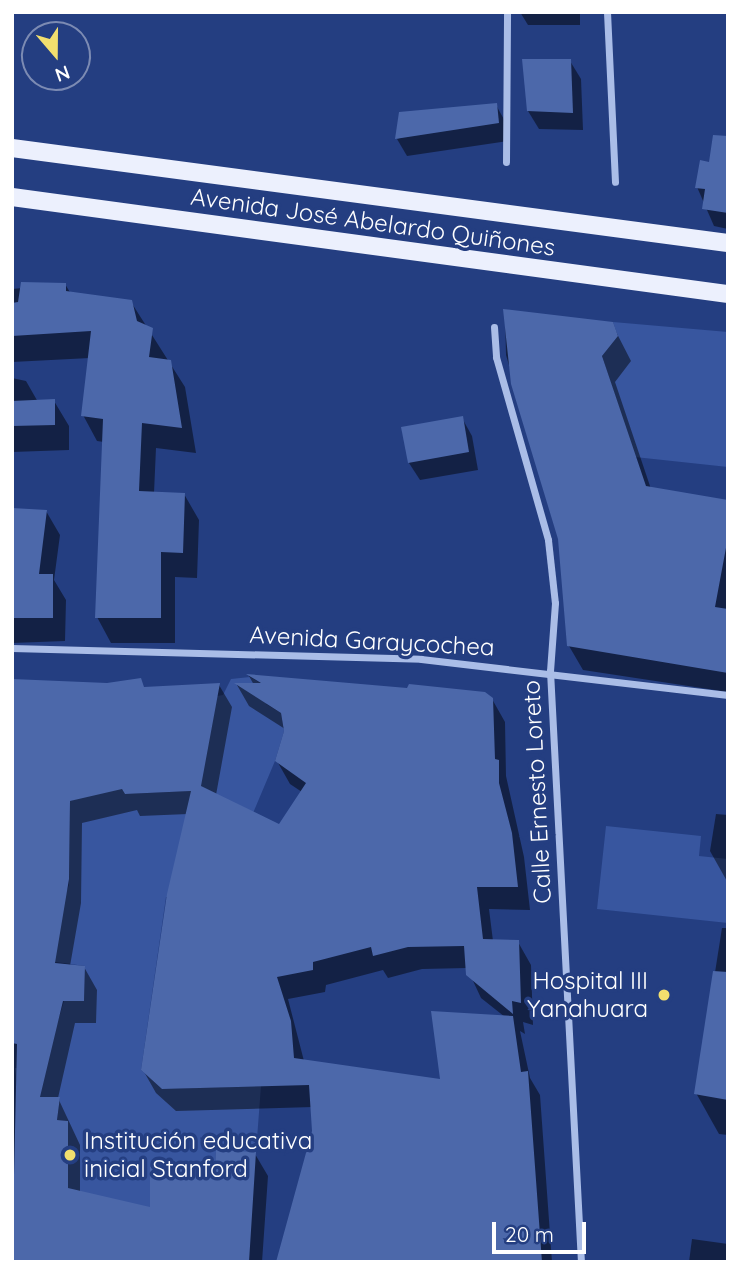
<!DOCTYPE html>
<html>
<head>
<meta charset="utf-8">
<style>
	body { margin:0 }
	#map { position:relative; width:740px; height:1274px; overflow:hidden; background:#243e81; font-family:Quicksand,sans-serif }
	div>[style] { position:absolute }
	[style*='--x'] { left:calc(var(--x)*1px); top:calc(var(--y)*1px); width:calc(var(--w)*1px); rotate:calc(var(--a)*1deg) }
	.green>* { inset:0; background:#38569f }
	.shadow>* { inset:0; background:#0007 }
	.building>* { inset:0; background:#4c68aa }
	.minor>* { height:7px; margin:-3.5px; padding:0 3.5px; transform-origin:3.5px; border-radius:3.5px; background:#aabde7 }
	.primary>* { height:18px; margin:-9px; padding:0 9px; transform-origin:9px; border-radius:9px; background:#ecf0fd }
	.dots>* { width:19px; height:19px; translate:-50% -50%; box-sizing:border-box; border:4px solid #243e81; border-radius:50% }
	span { translate:-50% -50%; white-space:nowrap; text-align:center; line-height:1.15; -webkit-text-stroke:7px #243e81; paint-order:stroke }
	.street-label { font-size:24px; color:#fff }
	.poi-label { font-size:24px; color:#fff }
	.right { translate:-100% -50%; text-align:right }
	.left { translate:0 -50%; text-align:left }
	.frame { position:absolute; inset:0; border:14px solid #fff; pointer-events:none }
	.north { position:absolute; left:21px; top:21px; width:70px; height:70px; box-sizing:border-box; background:#243e81; border:2px solid #7c8bb3; border-radius:50%; rotate:160deg; font-size:19px; font-weight:700; line-height:28px; text-align:center; color:#fff }
	.north::after { content:''; display:block; margin:auto; width:24px; height:32px; background:#f2df6e; clip-path:polygon(50% 0,100% 100%,50% 72%,0 100%) }
	.scale { position:absolute; left:492px; top:1222px; width:94px; height:32px; box-sizing:border-box; border:4px solid #fff; border-top:0; padding-left:9px; font-size:21px; line-height:24px; white-space:nowrap; color:#fff; -webkit-text-stroke:5px #243e81; paint-order:stroke }
</style>
</head>
<body>
<div id="map">
	<div class="green">
		<i style="clip-path:polygon(613px 322px,728px 332px,728px 467px,635px 457px,602px 356px,618px 336px)"></i>
		<i style="clip-path:polygon(250px 677px,272px 690px,266px 704px,281px 713px,284px 731px,275px 761px,253px 813px,195px 813px,217px 696px,223px 695px,231px 679px)"></i>
		<i style="clip-path:polygon(120px 784px,125px 794px,191px 791px,221px 902px,166px 897px,141px 1070px,162px 1089px,261px 1086px,256px 1152px,216px 1151px,215px 1169px,150px 1167px,150px 1207px,16px 1219px,12px 1218px,12px 1179px,68px 1150px,68px 1121px,57px 1120px,60px 1097px,40px 1098px,20px 1111px,15px 1068px,43px 1070px,64px 1001px,84px 1000px,85px 966px,41px 960px,69px 885px,70px 801px)"></i>
		<i style="clip-path:polygon(606px 826px,701px 836px,699px 856px,728px 859px,728px 923px,597px 909px)"></i>
	</div>
	<div class="shadow">
		<i style="clip-path:polygon(520px 12px,580px 12px,580px 25px,528px 25px)"></i>
		<i style="clip-path:polygon(570px 61px,581px 79px,583px 130px,539px 129px,528px 111px)"></i>
		<i style="clip-path:polygon(496px 105px,506px 123px,508px 141px,407px 156px,397px 139px)"></i>
		<i style="clip-path:polygon(728px 152px,728px 229px,714px 226px,697px 187px)"></i>
		<i style="clip-path:polygon(65px 284px,71px 294px,131px 302px,185px 387px,196px 453px,156px 448px,154px 493px,184px 494px,199px 520px,197px 578px,175px 577px,175px 643px,111px 643px,97px 617px,104px 442px,97px 441px,83px 415px,90px 358px,12px 362px,12px 289px)"></i>
		<i style="clip-path:polygon(505px 311px,612px 324px,631px 361px,615px 382px,651px 489px,728px 501px,728px 692px,583px 670px,569px 646px,560px 539px,506px 355px)"></i>
		<i style="clip-path:polygon(12px 378px,26px 381px,38px 402px,54px 401px,69px 426px,69px 450px,12px 452px)"></i>
		<i style="clip-path:polygon(462px 418px,472px 436px,478px 470px,420px 480px,409px 463px)"></i>
		<i style="clip-path:polygon(12px 510px,46px 511px,60px 535px,54px 580px,66px 600px,65px 641px,12px 643px)"></i>
		<i style="clip-path:polygon(evenodd,249px 676px,492px 699px,505px 722px,506px 776px,524px 857px,530px 910px,489px 909px,493px 941px,518px 942px,531px 965px,533px 1025px,523px 1022px,525px 1034px,520px 1031px,530px 1078px,540px 1095px,552px 1262px,278px 1262px,314px 1131px,313px 1107px,176px 1111px,156px 1093px,143px 1070px,188px 814px,140px 816px,137px 810px,82px 823px,81px 903px,70px 966px,84px 967px,97px 990px,96px 1023px,75px 1023px,58px 1098px,80px 1145px,80px 1193px,151px 1210px,217px 1170px,255px 1154px,268px 1176px,262px 1262px,12px 1262px,12px 682px,145px 689px,219px 685px,232px 707px,216px 795px,279px 826px,302px 792px,290px 784px,277px 761px,285px 729px,249px 706px,237px 685px,254px 685px,249px 676px,467px 968px,481px 998px,505px 1017px,442px 1081px,304px 1061px,288px 999px,325px 992px,326px 985px,383px 970px,388px 978px,422px 969px,467px 968px)"></i>
		<i style="clip-path:polygon(716px 814px,728px 815px,728px 883px,710px 851px)"></i>
		<i style="clip-path:polygon(722px 928px,728px 928px,728px 1135px,719px 1134px,696px 1093px)"></i>
		<i style="clip-path:polygon(692px 1239px,728px 1244px,728px 1262px,689px 1262px)"></i>
	</div>
	<div class="building">
		<i style="clip-path:polygon(522px 59px,571px 59px,573px 113px,527px 111px)"></i>
		<i style="clip-path:polygon(497px 103px,499px 123px,395px 139px,399px 112px)"></i>
		<i style="clip-path:polygon(713px 135px,728px 136px,728px 213px,702px 209px,705px 189px,695px 188px,700px 160px,709px 162px)"></i>
		<i style="clip-path:polygon(21px 282px,66px 283px,66px 291px,132px 300px,137px 321px,153px 328px,149px 357px,171px 360px,182px 428px,142px 423px,139px 491px,185px 493px,183px 553px,161px 552px,161px 618px,95px 618px,103px 419px,81px 416px,91px 331px,12px 336px,12px 303px,18px 302px)"></i>
		<i style="clip-path:polygon(503px 309px,613px 322px,618px 336px,602px 356px,646px 486px,728px 500px,728px 537px,715px 607px,728px 609px,728px 673px,567px 646px,558px 539px,511px 384px)"></i>
		<i style="clip-path:polygon(55px 399px,55px 425px,12px 426px,12px 401px)"></i>
		<i style="clip-path:polygon(463px 416px,469px 452px,408px 463px,401px 427px)"></i>
		<i style="clip-path:polygon(12px 508px,47px 510px,39px 574px,53px 574px,53px 618px,12px 618px)"></i>
		<i style="clip-path:polygon(246px 674px,407px 688px,409px 684px,485px 692px,493px 698px,495px 759px,499px 760px,499px 783px,512px 833px,518px 887px,477px 887px,483px 939px,519px 940px,521px 1003px,512px 1001px,513px 1014px,466px 975px,464px 946px,408px 947px,373px 956px,371px 947px,313px 962px,313px 970px,277px 977px,291px 1021px,294px 1058px,440px 1079px,431px 1011px,513px 1016px,521px 1072px,528px 1071px,542px 1262px,276px 1262px,312px 1131px,309px 1085px,162px 1089px,141px 1070px,167px 894px,191px 791px,125px 794px,122px 789px,70px 801px,69px 879px,55px 963px,85px 966px,84px 1001px,63px 1001px,40px 1097px,60px 1097px,57px 1120px,68px 1121px,68px 1188px,150px 1207px,150px 1167px,215px 1168px,216px 1150px,256px 1152px,249px 1262px,12px 1262px,17px 1044px,12px 1043px,12px 679px,107px 683px,141px 678px,144px 687px,220px 683px,201px 786px,279px 824px,306px 783px,275px 761px,284px 731px,281px 713px,234px 683px,261px 683px)"></i>
		<i style="clip-path:polygon(713px 971px,728px 972px,728px 1100px,694px 1094px)"></i>
	</div>
	<div class="minor">
		<i style="--x:607;--y:12;--w:170;--a:87.3"></i>
		<i style="--x:506;--y:162;--w:150;--a:-89.6"></i>
		<i style="--x:494;--y:327;--w:30;--a:86"></i>
		<i style="--x:496;--y:357;--w:190;--a:74.1"></i>
		<i style="--x:548;--y:540;--w:63;--a:83.7"></i>
		<i style="--x:555;--y:603;--w:68;--a:94.2"></i>
		<i style="--x:550;--y:671;--w:592;--a:87"></i>
		<i style="--x:12;--y:648;--w:409;--a:1.5"></i>
		<i style="--x:421;--y:659;--w:309;--a:6.7"></i>
	</div>
	<div class="primary">
		<i style="--x:12;--y:148;--w:722;--a:7.56"></i>
		<i style="--x:12;--y:197;--w:723;--a:7.72"></i>
	</div>
	<div class="dots">
		<i style="left:664px;top:995px;background:#f2df6e"></i>
		<i style="left:70px;top:1155px;background:#f2df6e"></i>
	</div>
	<div class="street-label">
		<span style="left:373px;top:222px;rotate:8deg">Avenida José Abelardo Quiñones</span>
		<span style="left:372px;top:641px;rotate:3deg">Avenida Garaycochea</span>
		<span style="left:537px;top:792px;rotate:-93deg">Calle Ernesto Loreto</span>
	</div>
	<div class="poi-label">
		<span class="right" style="left:648px;top:995px">Hospital III<br>Yanahuara</span>
		<span class="left" style="left:84px;top:1155px">Institución educativa<br>inicial Stanford</span>
	</div>
	<div class="frame"></div>
	<div class="north">N</div>
	<div class="scale">20 m</div>
</div>
</body>
</html>
